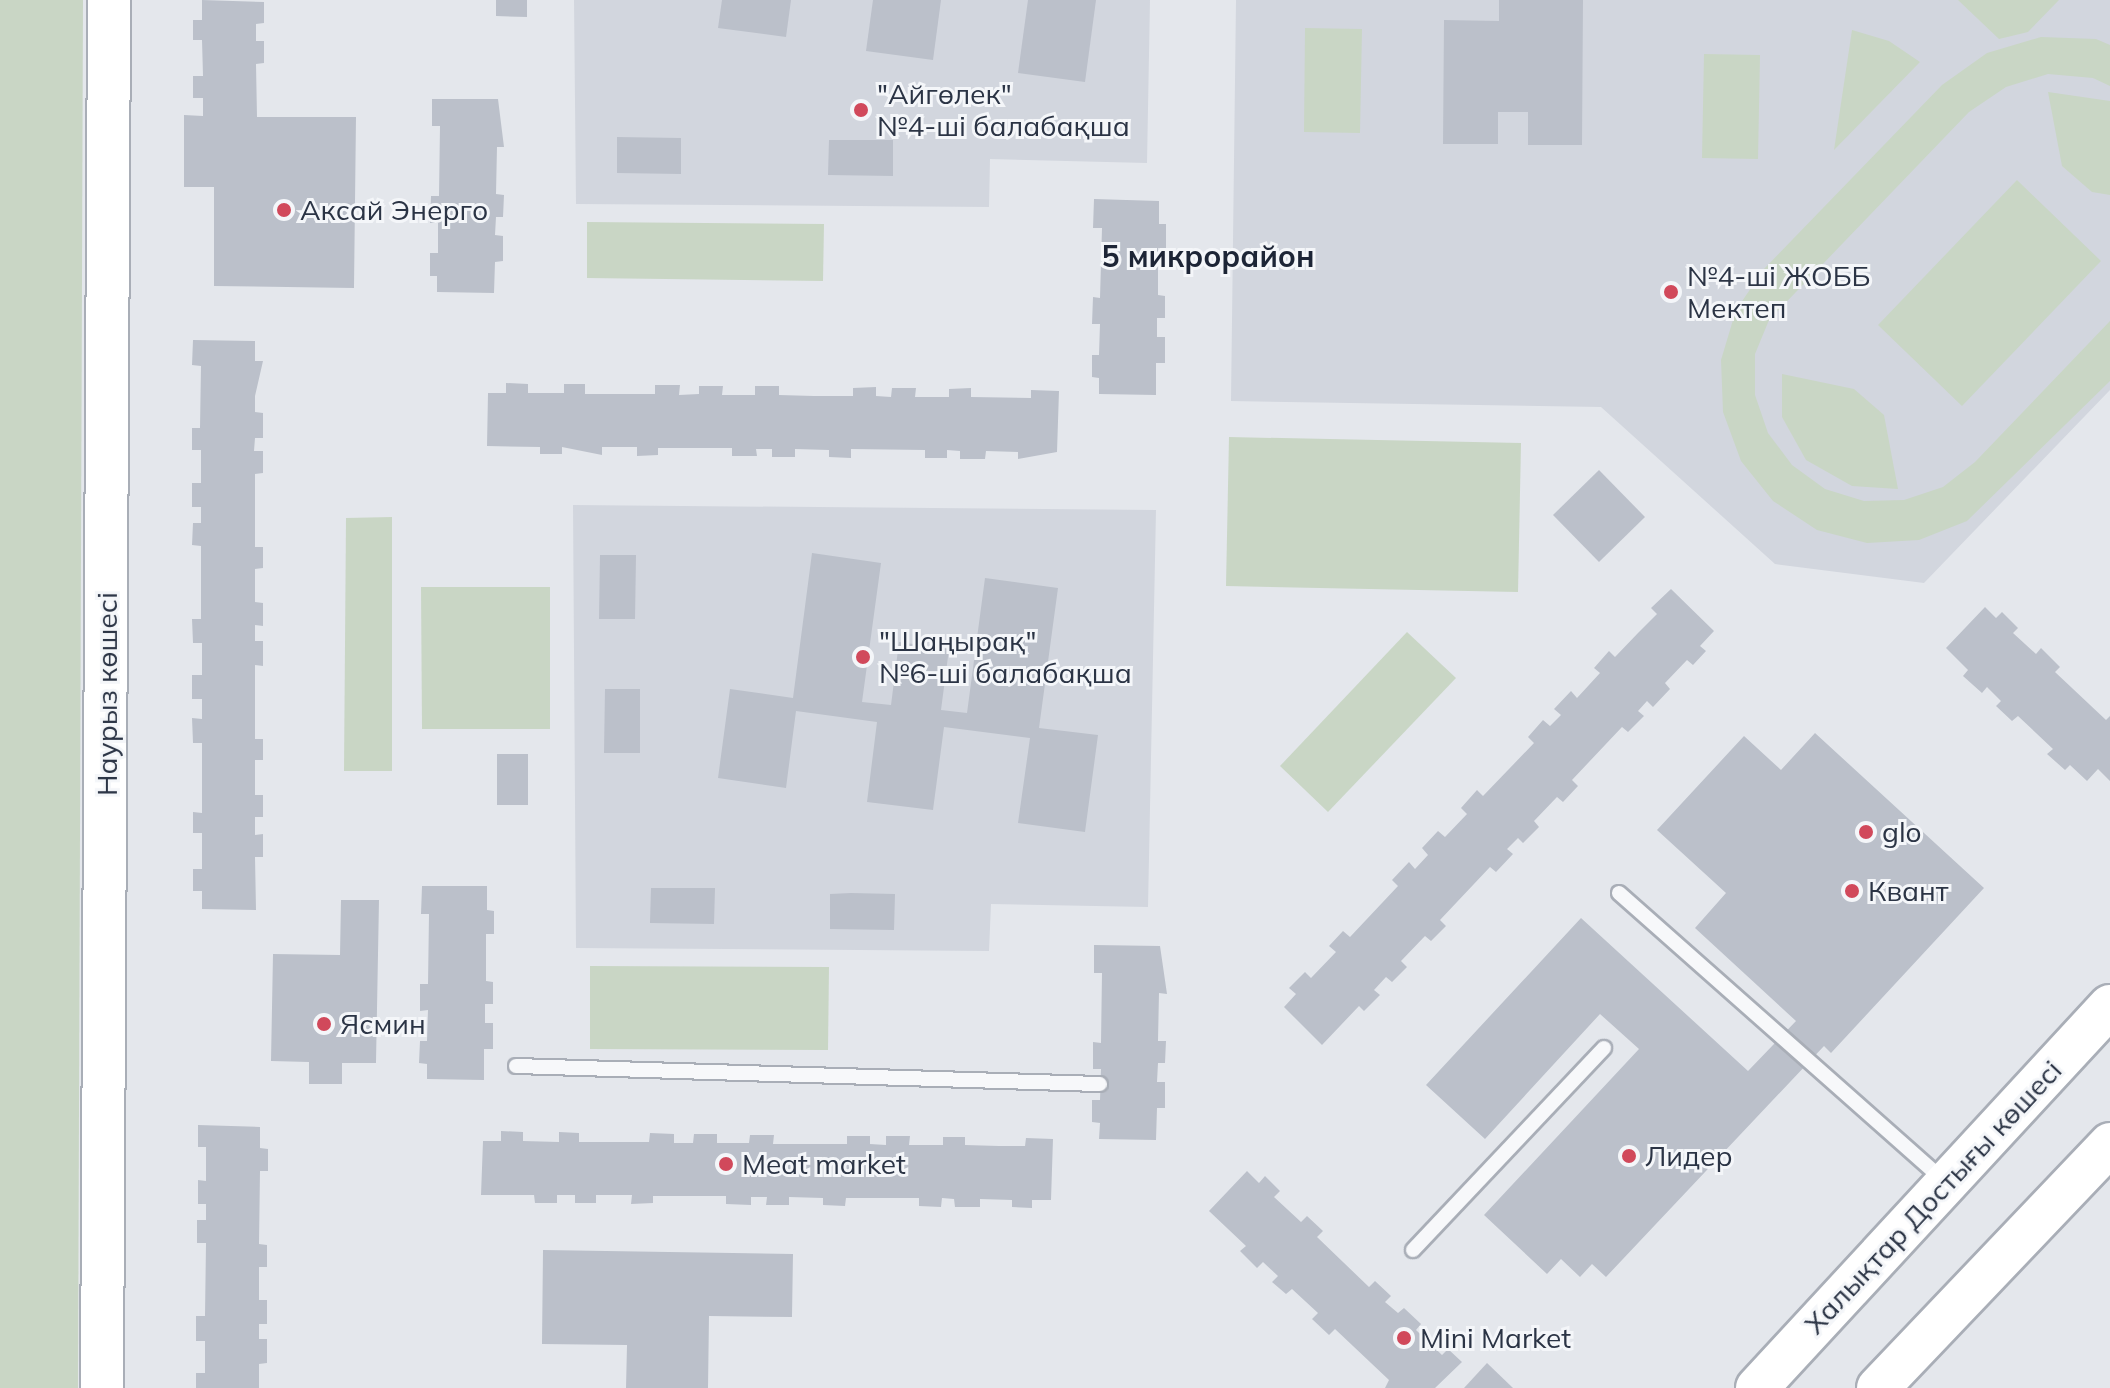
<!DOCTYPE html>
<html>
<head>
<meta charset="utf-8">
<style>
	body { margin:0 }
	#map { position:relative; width:2110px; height:1388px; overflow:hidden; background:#e4e7ec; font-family:Mulish,sans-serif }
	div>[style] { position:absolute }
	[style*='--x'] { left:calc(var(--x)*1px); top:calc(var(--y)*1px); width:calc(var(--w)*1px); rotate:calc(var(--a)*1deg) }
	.built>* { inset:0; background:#d2d6de }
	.green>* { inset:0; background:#c9d6c5 }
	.building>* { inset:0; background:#bbc0ca }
	.roads { filter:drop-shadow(2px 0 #a9aeb7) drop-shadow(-2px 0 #a9aeb7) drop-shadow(0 2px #a9aeb7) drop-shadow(0 -2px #a9aeb7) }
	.lane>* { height:14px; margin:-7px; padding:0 7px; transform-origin:7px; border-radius:7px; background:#f7f8fa }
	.secondary>* { height:42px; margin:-21px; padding:0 21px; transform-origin:21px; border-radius:21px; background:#fff }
	.dots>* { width:22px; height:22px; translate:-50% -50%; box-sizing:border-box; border:4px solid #f4f6f9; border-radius:50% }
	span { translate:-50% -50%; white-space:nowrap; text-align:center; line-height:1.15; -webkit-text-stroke:6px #f4f6f9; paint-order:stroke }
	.poi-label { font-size:28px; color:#2b3445 }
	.left { translate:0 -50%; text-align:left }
	.street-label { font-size:28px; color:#2b3445 }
	.neighbourhood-label { font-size:30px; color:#1d2536; font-weight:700 }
</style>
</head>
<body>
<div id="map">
	<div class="built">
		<i style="clip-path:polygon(574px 0,1150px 0,1147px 163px,990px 159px,989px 207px,576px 204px)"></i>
		<i style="clip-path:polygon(1236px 0,2110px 0,2110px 390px,1924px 583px,1775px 564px,1601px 407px,1231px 401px)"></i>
		<i style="clip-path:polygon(573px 505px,1156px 510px,1148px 907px,991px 904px,989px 951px,576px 948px)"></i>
	</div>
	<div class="green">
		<i style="clip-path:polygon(0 0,83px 0,78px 1388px,0 1388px)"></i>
		<i style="clip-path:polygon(1958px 0,2059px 0,2028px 32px,1999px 39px)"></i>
		<i style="clip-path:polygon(1305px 28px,1362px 29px,1360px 133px,1304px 132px)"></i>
		<i style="clip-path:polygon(1852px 30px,1889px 41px,1920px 62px,1834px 150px)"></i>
		<i style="clip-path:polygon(2041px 37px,2096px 39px,2110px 45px,2110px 86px,2093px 78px,2048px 74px,2006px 87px,1969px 112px,1769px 320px,1755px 354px,1755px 395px,1768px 433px,1792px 465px,1825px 489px,1864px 501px,1904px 500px,1943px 487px,1975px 462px,2110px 321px,2110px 381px,1967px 521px,1919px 540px,1867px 543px,1817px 530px,1773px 501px,1741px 461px,1723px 412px,1721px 360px,1736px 310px,1764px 269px,1942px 85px,1987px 53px)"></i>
		<i style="clip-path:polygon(1704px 54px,1760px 55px,1758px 159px,1702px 158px)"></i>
		<i style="clip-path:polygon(2048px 92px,2110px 101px,2110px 195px,2092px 192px,2062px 166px)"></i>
		<i style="clip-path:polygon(2017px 180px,2101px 261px,1962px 406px,1878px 325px)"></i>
		<i style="clip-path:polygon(587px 222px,824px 224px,823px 281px,587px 278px)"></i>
		<i style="clip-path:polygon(1782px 374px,1854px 389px,1884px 415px,1898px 489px,1852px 486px,1806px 460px,1782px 417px)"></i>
		<i style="clip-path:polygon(1229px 437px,1521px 443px,1518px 592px,1226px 586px)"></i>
		<i style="clip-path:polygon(392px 517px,392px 771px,344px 771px,346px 518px)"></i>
		<i style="clip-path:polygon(421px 587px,550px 587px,550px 729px,422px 729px)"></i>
		<i style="clip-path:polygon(1407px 632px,1456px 678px,1328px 812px,1280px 766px)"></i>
		<i style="clip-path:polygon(590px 966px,829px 967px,828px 1050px,590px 1049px)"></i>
	</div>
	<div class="building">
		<i style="clip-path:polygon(202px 0,264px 2px,264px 23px,256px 24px,256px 41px,264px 41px,264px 63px,256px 64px,257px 117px,356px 117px,354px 288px,214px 286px,214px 187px,184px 187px,184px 115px,203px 116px,203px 98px,193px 98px,193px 76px,203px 76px,202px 40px,193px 40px,193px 20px,202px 20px)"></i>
		<i style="clip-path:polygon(496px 0,527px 0,527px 17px,496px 16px)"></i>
		<i style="clip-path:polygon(722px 0,791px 0,786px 37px,718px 28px)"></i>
		<i style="clip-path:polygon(873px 0,941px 0,933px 60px,866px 51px)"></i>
		<i style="clip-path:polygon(1028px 0,1096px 0,1085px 82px,1018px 73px)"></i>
		<i style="clip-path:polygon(1499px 0,1583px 0,1582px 145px,1528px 145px,1528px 112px,1498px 112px,1498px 144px,1443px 144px,1444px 20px,1499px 21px)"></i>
		<i style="clip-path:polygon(432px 99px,498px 99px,504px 147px,497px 147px,496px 194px,504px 195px,503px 217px,496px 217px,495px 235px,503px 236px,503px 261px,495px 262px,494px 293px,437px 292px,437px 276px,430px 276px,430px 253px,438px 253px,438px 223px,430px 223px,431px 196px,439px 196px,440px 126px,432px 126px)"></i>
		<i style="clip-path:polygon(617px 137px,681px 138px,681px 174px,617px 173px)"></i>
		<i style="clip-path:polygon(829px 140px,893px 140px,893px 176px,828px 175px)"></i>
		<i style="clip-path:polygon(1094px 199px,1159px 201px,1159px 224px,1166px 224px,1166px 248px,1158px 248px,1158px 295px,1165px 296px,1165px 318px,1157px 318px,1157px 337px,1165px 337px,1165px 363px,1156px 363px,1156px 395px,1099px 394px,1099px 378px,1092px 377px,1092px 355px,1099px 355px,1100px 324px,1092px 324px,1093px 297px,1100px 298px,1102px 228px,1093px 228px)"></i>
		<i style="clip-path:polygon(193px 340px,255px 341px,255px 361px,263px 361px,255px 396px,255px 412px,263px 413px,263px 438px,255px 438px,254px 451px,263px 451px,263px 473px,255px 474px,255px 547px,263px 547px,263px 568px,255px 569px,255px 602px,263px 603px,263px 626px,255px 625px,255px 641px,263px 641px,263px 666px,255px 665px,255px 739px,263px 739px,263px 760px,255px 760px,255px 795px,263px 795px,263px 817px,255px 817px,255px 835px,263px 834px,263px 857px,255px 857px,256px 910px,202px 909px,202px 891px,193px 891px,193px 869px,202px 869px,202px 833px,193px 833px,193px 812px,202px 813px,202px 743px,193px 743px,192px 718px,202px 719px,202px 699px,192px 699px,192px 675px,202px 675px,202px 643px,193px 643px,192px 619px,201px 619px,201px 546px,192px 545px,193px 523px,201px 523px,201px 507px,192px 507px,192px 483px,201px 483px,201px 450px,192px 450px,192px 428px,200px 428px,201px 366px,192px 365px)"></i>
		<i style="clip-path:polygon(506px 383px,528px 384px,528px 393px,564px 393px,564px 384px,585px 384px,585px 394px,655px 394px,655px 385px,680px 385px,679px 395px,699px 394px,699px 386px,723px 386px,722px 395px,755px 395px,755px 386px,779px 386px,779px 395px,814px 396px,853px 396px,853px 388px,876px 387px,876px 396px,891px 397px,892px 388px,916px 388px,915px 397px,949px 397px,949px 389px,971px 388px,971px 397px,1031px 398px,1031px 390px,1059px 391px,1057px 452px,1018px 459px,1018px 452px,986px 451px,985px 459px,960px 459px,960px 451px,947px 450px,947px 458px,925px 458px,925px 450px,851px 449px,851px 458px,829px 457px,829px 450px,795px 449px,795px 457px,772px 457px,772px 449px,756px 449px,757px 456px,732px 456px,732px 448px,658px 448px,658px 455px,637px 456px,637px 447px,602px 447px,602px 455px,562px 447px,562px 454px,540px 454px,540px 447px,487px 446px,488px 393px,506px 393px)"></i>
		<i style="clip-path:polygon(1599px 470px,1645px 517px,1599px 562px,1553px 515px)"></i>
		<i style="clip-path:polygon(812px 553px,881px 563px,862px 702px,891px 705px,899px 642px,949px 649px,941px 710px,967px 713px,985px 578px,1058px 588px,1039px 728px,1098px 735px,1085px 832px,1018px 823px,1030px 738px,944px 727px,933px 810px,867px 802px,877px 722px,796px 711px,786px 788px,718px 778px,730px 689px,793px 698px)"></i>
		<i style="clip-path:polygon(600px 555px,636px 555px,635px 619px,599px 619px)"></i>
		<i style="clip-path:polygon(1671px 589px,1714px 631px,1700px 646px,1706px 651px,1693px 665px,1687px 660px,1665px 683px,1670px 689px,1653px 707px,1647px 701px,1638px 711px,1644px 716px,1628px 732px,1622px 727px,1572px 780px,1578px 786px,1563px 802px,1557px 797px,1534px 821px,1539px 827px,1523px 843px,1518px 838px,1507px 849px,1513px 854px,1496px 872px,1490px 867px,1440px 920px,1446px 926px,1431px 941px,1425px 936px,1401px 961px,1407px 967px,1392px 982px,1386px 977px,1374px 990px,1380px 995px,1364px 1011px,1359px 1006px,1322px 1045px,1284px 1007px,1296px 994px,1289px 988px,1305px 972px,1311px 978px,1336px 952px,1329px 946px,1343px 931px,1350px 937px,1398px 886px,1392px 880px,1409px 862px,1415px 869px,1428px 855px,1422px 848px,1438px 831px,1445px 837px,1467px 814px,1461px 808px,1477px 790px,1483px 796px,1534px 743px,1528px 737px,1543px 720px,1550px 726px,1561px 715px,1554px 709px,1571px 691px,1577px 698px,1600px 673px,1594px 668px,1609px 651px,1615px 657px,1638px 633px,1657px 614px,1651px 608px)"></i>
		<i style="clip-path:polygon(1985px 607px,1996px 618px,2002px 612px,2018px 628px,2013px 633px,2036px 654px,2041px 648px,2060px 667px,2055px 672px,2106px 720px,2110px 716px,2110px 781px,2098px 769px,2087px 781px,2070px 765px,2065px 770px,2047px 754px,2053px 749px,2018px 716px,2012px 721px,1996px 706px,2001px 701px,1987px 687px,1982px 693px,1963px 676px,1968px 670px,1946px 648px)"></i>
		<i style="clip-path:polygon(605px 689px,640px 689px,640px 753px,604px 753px)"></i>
		<i style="clip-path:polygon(1815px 733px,1984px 888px,1831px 1053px,1824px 1046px,1606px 1277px,1592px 1264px,1580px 1277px,1561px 1259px,1547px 1274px,1484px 1215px,1639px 1049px,1600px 1014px,1485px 1139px,1426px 1085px,1581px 918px,1748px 1071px,1796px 1021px,1695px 928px,1726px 893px,1657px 830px,1744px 736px,1781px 770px)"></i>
		<i style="clip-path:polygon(497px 754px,528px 754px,528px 805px,497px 805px)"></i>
		<i style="clip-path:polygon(422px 886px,487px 886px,487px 910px,494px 911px,494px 934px,486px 934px,486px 981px,493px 982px,493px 1004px,485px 1004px,485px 1023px,493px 1023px,493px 1049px,484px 1049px,484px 1080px,427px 1079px,427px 1064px,419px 1063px,420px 1041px,427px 1041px,428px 1010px,420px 1011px,420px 984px,428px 984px,429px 914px,421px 914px)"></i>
		<i style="clip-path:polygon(651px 888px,715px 888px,714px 924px,650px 923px)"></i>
		<i style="clip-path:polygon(851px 893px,895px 894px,894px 930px,830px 929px,830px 894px)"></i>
		<i style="clip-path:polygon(341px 900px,379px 900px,376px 1063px,342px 1063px,342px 1084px,309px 1084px,309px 1062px,271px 1061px,273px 954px,340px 955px)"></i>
		<i style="clip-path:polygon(1094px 945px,1160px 946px,1167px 994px,1159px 993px,1158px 1041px,1166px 1041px,1165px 1063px,1158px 1063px,1157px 1082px,1165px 1082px,1165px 1108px,1157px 1108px,1156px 1140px,1099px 1139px,1100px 1123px,1092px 1122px,1092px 1100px,1100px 1100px,1101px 1069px,1093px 1069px,1093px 1042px,1101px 1043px,1102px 973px,1094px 973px)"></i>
		<i style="clip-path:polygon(198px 1125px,260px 1127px,260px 1148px,268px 1149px,268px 1171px,260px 1171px,259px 1244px,267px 1245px,267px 1267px,259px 1267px,259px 1300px,267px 1300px,267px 1324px,259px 1324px,259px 1339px,267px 1339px,267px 1363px,259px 1364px,259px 1388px,196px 1388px,196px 1373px,205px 1373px,205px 1341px,196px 1341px,196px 1316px,205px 1316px,206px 1243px,197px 1243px,197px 1220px,206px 1220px,206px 1204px,198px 1204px,198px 1180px,206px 1181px,206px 1147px,198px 1147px)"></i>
		<i style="clip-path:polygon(501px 1131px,523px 1132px,523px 1141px,559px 1142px,559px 1132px,579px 1133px,579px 1142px,649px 1142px,650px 1133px,674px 1134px,674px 1143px,693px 1143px,694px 1134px,717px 1134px,717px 1143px,749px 1143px,750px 1135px,774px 1135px,773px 1144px,847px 1144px,847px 1136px,870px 1136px,870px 1144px,886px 1145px,886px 1136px,910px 1136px,909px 1145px,943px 1145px,943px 1137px,965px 1137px,965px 1145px,999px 1146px,1025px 1146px,1026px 1138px,1053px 1139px,1051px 1200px,1032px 1200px,1032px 1208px,1012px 1207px,1012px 1200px,980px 1199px,980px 1207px,955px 1207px,954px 1199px,942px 1198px,941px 1207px,919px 1206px,919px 1198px,846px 1198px,845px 1206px,823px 1205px,823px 1198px,789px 1197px,789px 1205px,766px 1205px,767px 1197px,751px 1197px,751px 1205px,726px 1204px,726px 1196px,653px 1196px,653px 1203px,631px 1204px,632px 1195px,596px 1195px,596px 1203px,575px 1203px,575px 1195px,557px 1195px,557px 1203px,535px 1203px,534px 1195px,481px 1195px,483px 1141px,501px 1141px)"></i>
		<i style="clip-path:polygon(1247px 1171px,1259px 1183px,1265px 1176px,1280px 1191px,1274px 1197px,1301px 1222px,1307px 1216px,1323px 1231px,1317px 1237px,1369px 1287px,1375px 1281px,1391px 1296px,1385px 1302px,1398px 1313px,1404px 1308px,1421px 1324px,1416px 1330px,1442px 1355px,1448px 1349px,1462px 1362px,1435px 1388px,1385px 1388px,1389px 1380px,1335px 1329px,1329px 1335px,1312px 1319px,1318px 1313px,1292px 1289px,1286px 1294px,1272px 1282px,1278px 1276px,1263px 1262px,1257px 1268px,1240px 1251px,1246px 1246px,1209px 1211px)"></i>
		<i style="clip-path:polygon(543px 1250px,793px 1254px,792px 1317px,709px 1316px,708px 1388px,626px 1388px,627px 1345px,542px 1344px)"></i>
		<i style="clip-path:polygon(1487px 1363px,1513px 1388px,1464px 1388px)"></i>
	</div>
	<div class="roads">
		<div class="lane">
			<i style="--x:1619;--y:893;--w:433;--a:41.5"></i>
			<i style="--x:516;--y:1066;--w:584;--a:1.77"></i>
			<i style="--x:1413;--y:1250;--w:278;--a:-46.6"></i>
		</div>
		<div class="secondary">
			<i style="--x:102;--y:1388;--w:1388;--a:-89.71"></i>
			<i style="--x:1757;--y:1388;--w:520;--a:-47.26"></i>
			<i style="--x:1878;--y:1388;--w:337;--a:-46.4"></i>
		</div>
	</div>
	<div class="dots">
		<i style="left:861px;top:110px;background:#d1495b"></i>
		<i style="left:284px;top:210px;background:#d1495b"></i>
		<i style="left:1671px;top:292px;background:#d1495b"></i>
		<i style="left:863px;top:657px;background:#d1495b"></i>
		<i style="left:1866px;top:832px;background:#d1495b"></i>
		<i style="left:1852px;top:891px;background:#d1495b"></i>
		<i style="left:324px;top:1024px;background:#d1495b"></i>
		<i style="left:1629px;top:1156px;background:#d1495b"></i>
		<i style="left:726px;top:1164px;background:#d1495b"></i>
		<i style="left:1404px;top:1338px;background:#d1495b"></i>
	</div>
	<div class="poi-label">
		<span class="left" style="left:877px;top:110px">"Айгөлек"<br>№4-ші балабақша</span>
		<span class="left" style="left:300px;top:210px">Аксай Энерго</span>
		<span class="left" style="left:1687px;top:292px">№4-ші ЖОББ<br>Мектеп</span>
		<span class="left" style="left:879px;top:657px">"Шаңырақ"<br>№6-ші балабақша</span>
		<span class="left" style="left:1882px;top:832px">glo</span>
		<span class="left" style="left:1868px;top:891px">Квант</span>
		<span class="left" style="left:340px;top:1024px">Ясмин</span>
		<span class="left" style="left:1645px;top:1156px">Лидер</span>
		<span class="left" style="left:742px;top:1164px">Meat market</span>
		<span class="left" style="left:1420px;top:1338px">Mini Market</span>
	</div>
	<div class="street-label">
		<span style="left:107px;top:694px;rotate:-90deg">Наурыз көшесі</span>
		<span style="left:1933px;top:1197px;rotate:-47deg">Халықтар Достығы көшесі</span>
	</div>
	<div class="neighbourhood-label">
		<span style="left:1208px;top:256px">5 микрорайон</span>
	</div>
</div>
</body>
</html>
